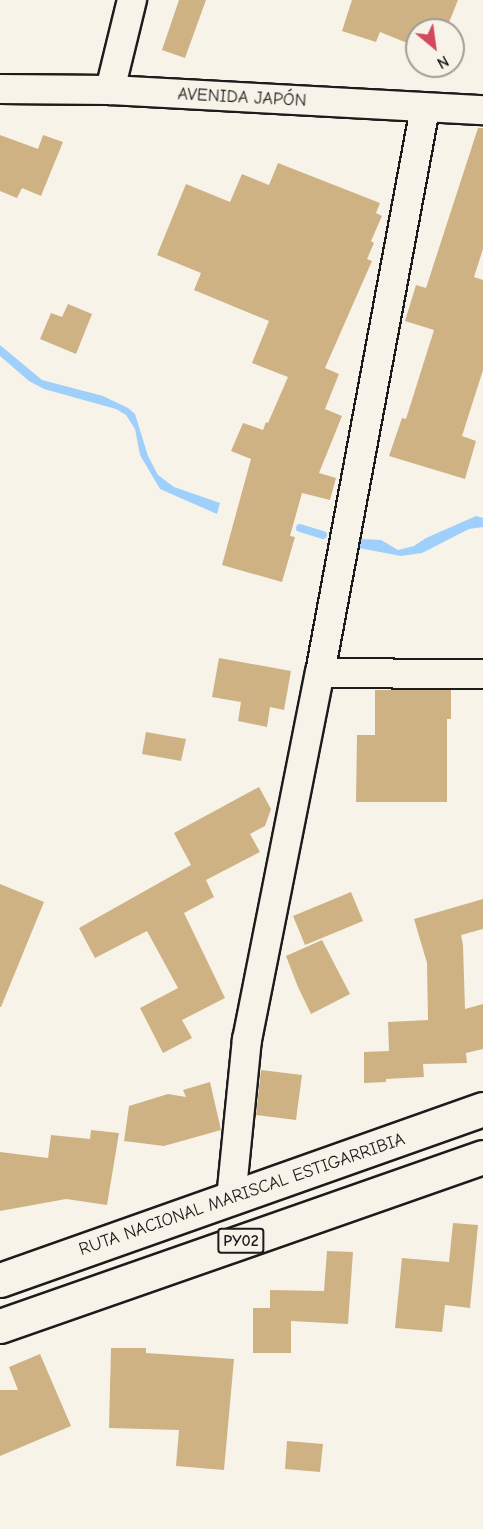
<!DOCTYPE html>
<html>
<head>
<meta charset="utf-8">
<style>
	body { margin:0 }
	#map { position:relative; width:483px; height:1529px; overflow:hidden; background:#f7f3e8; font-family:"Comic Neue",sans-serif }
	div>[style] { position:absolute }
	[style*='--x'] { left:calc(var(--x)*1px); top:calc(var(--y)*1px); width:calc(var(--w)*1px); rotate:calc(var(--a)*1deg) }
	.water>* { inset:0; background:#9fcffb }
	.stream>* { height:8px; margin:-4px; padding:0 4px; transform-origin:4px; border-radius:4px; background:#9fcffb }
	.building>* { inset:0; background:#cfb284 }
	.roads { filter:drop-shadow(2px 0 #1c1c1c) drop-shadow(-2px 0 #1c1c1c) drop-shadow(0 2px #1c1c1c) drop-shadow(0 -2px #1c1c1c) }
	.minor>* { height:28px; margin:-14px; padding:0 14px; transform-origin:14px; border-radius:14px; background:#f7f3e8 }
	.highway>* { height:33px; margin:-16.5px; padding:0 16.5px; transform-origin:16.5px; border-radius:16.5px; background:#f7f3e8 }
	span { translate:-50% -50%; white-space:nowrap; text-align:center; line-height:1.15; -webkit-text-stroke:4.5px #f7f3e8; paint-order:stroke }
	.shield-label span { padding:2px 4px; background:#f7f3e8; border:2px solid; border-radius:4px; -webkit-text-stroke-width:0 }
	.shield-label { font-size:16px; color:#1c1c1c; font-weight:700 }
	.street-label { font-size:18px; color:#1c1c1c }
	.north { position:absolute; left:405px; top:18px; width:60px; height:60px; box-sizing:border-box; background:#f7f3e8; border:2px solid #9f9d96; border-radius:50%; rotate:151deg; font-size:16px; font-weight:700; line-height:24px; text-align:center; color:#1c1c1c }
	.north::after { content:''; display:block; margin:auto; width:21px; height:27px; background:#d1495b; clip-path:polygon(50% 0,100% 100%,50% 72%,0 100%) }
</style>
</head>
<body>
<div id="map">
	<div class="water">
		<i style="clip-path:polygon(0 345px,42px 380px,103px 396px,128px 408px,135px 414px,148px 456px,158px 475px,174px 487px,220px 503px,217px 514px,160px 489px,140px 455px,135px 429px,126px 415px,116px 409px,44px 389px,29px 381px,0 356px)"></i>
		<i style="clip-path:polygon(476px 516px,483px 518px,483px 527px,469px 529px,422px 553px,401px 556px,359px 548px,360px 539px,381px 540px,398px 550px,414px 546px,426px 538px)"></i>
	</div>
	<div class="stream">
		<i style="--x:300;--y:528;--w:24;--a:17"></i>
	</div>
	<div class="building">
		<i style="clip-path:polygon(179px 0,206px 0,185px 58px,162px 50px)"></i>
		<i style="clip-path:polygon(352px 0,458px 0,446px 30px,417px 30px,417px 47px,380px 32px,376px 42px,342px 31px)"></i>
		<i style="clip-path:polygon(478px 128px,483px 128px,483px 249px,474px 277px,483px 280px,483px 370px,462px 436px,476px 441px,465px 479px,389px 456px,402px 418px,406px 419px,434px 330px,405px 321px,416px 285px,426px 288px)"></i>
		<i style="clip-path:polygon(0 135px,38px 149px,43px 135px,63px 142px,41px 196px,22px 188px,17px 198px,0 191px)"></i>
		<i style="clip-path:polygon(278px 163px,380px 203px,376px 213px,382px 216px,371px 241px,374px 243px,367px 259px,372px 261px,325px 368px,339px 374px,325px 409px,342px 416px,319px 473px,336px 478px,330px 500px,302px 493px,290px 536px,295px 537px,282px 582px,222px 565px,251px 459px,231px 451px,243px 423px,263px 430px,266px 422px,268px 423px,288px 377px,252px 363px,269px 321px,194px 290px,201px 273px,157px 255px,186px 184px,230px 202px,242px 174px,269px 185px)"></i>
		<i style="clip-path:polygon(68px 304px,92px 314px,76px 354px,40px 339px,51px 313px,62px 317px)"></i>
		<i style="clip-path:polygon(219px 658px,291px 671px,284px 710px,270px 707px,267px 727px,238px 721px,241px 702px,212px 697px)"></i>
		<i style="clip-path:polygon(375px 690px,451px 690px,451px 719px,447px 719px,447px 802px,356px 802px,357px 735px,375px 735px)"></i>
		<i style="clip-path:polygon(146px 732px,186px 739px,181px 761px,142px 754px)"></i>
		<i style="clip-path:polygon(259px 787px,271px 809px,265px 826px,250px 834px,260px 852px,206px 880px,214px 897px,184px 913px,225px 998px,182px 1020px,192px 1038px,163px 1053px,140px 1008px,178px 988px,147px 931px,95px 958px,79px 928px,191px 865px,174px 833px)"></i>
		<i style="clip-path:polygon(0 884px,44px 902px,1px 1007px,0 1007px)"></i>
		<i style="clip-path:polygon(351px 892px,363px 921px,305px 945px,293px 916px)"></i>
		<i style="clip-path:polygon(483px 899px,483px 929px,461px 935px,463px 945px,465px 1009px,483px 1004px,483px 1049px,466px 1053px,467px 1063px,423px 1064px,424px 1077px,386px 1079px,386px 1082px,364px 1083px,364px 1052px,389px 1051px,388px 1022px,428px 1020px,427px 963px,414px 919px)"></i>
		<i style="clip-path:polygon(322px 940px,350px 994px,311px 1014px,298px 987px,286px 956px)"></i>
		<i style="clip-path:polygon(261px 1070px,302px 1075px,296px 1120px,256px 1115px)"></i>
		<i style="clip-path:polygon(210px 1082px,221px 1130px,164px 1146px,124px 1141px,129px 1106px,168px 1094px,186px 1097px,183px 1090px)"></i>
		<i style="clip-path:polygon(91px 1130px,119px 1133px,107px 1205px,66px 1199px,0 1211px,0 1152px,48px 1158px,51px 1135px,90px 1139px)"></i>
		<i style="clip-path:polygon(453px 1223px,478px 1225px,470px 1308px,445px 1305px,442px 1332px,395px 1328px,402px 1258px,449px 1262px)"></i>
		<i style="clip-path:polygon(327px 1251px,353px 1252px,348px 1324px,291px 1321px,291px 1353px,253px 1353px,253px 1308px,270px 1308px,270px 1290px,324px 1291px)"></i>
		<i style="clip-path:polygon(111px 1348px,146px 1348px,146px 1353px,234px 1359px,224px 1470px,176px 1466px,179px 1430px,109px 1428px)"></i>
		<i style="clip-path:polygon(40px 1354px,71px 1426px,0 1456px,0 1390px,18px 1390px,9px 1367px)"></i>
		<i style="clip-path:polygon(287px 1441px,323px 1444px,320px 1472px,285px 1469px)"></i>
	</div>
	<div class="roads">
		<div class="minor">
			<i style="--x:0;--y:89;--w:110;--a:0.5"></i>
			<i style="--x:110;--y:90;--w:374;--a:3.1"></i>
			<i style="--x:110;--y:90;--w:93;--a:-76.3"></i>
			<i style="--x:320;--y:673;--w:163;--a:0.4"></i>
			<i style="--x:231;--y:1199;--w:160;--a:-84.3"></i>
			<i style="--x:247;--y:1040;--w:374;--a:-78.8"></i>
			<i style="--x:320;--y:673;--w:575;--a:-79.47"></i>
		</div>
		<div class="highway">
			<i style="--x:0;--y:1280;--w:512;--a:-19.5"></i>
			<i style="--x:0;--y:1326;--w:512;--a:-19.28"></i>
		</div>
	</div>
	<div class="shield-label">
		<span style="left:241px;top:1241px">PY02</span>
	</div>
	<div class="street-label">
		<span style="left:242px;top:98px;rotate:3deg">AVENIDA JAPÓN</span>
		<span style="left:242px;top:1195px;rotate:-19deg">RUTA NACIONAL MARISCAL ESTIGARRIBIA</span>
	</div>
	<div class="north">N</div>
</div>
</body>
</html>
